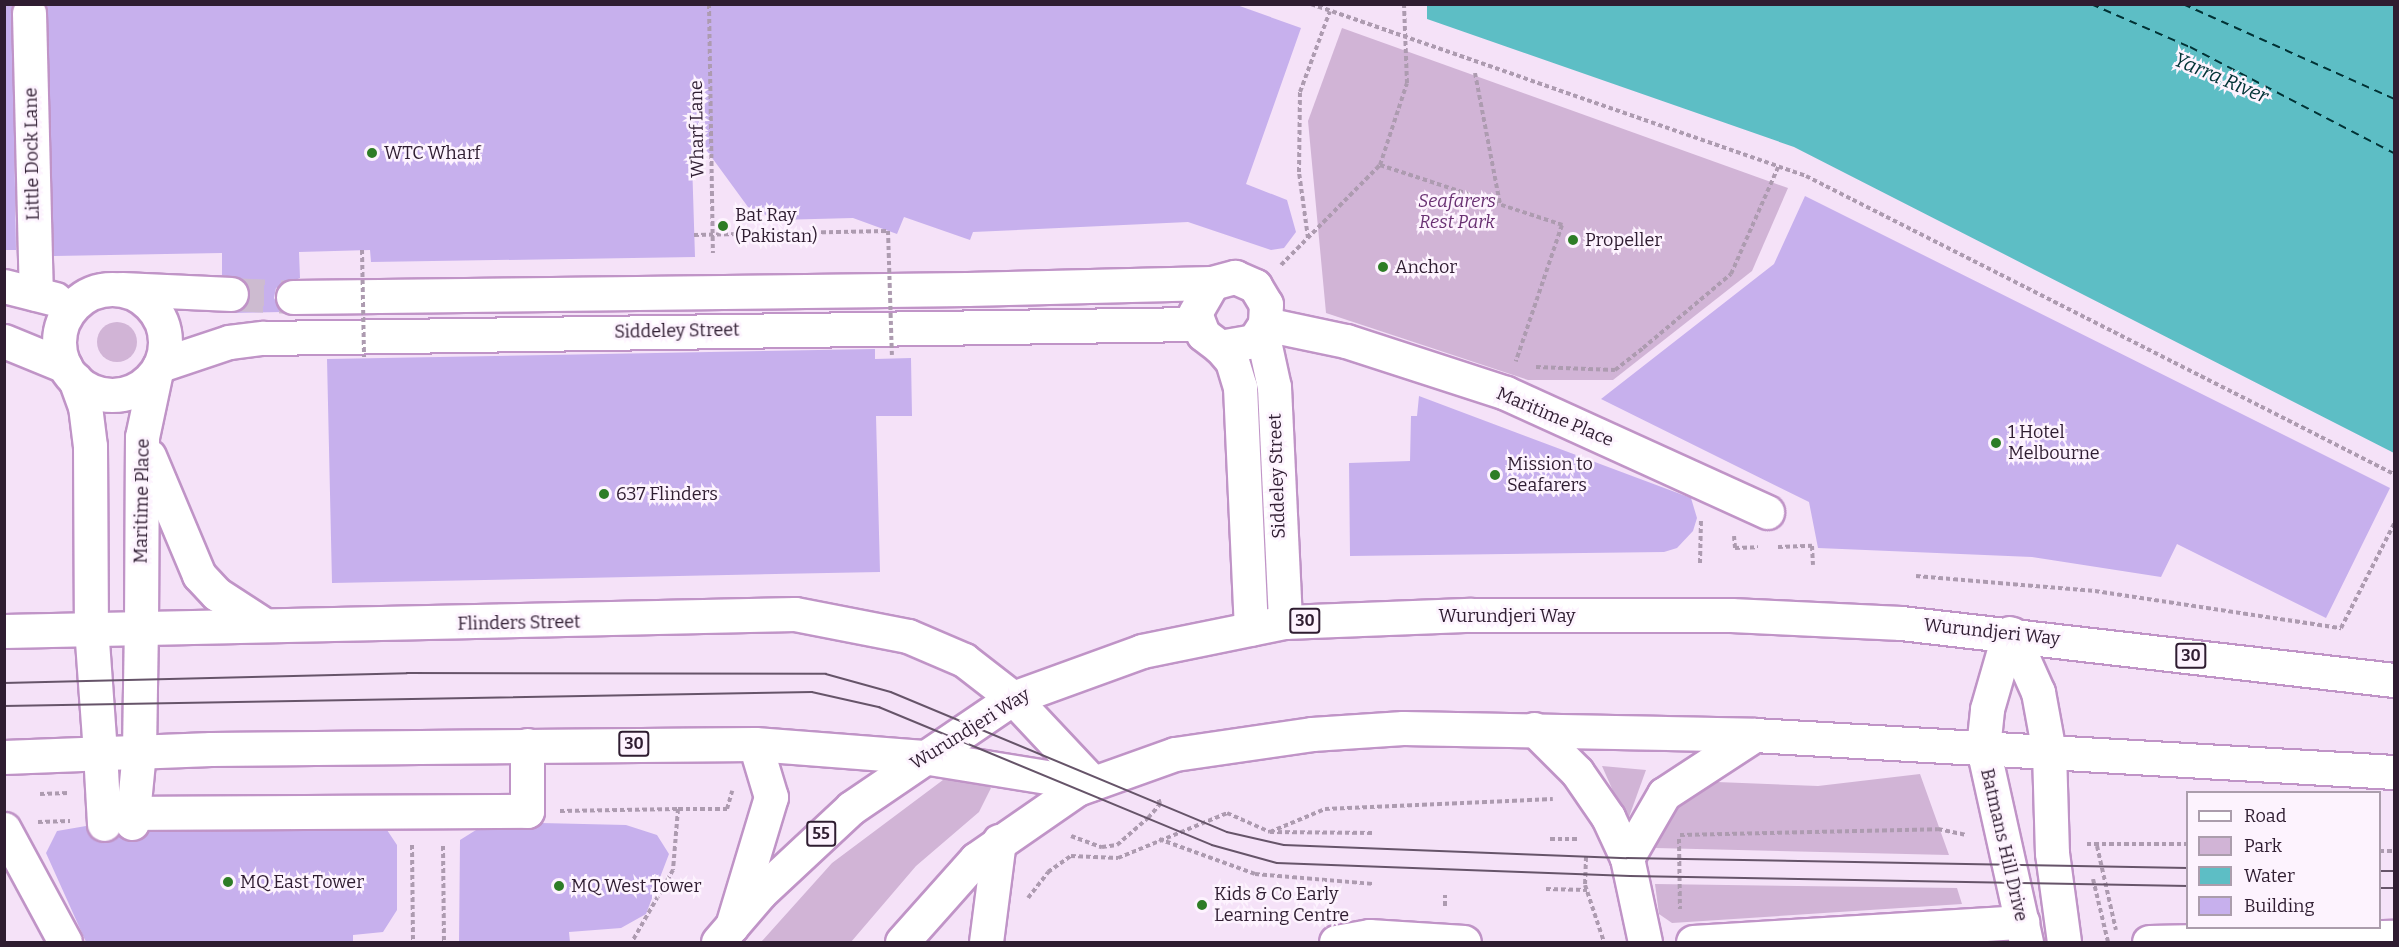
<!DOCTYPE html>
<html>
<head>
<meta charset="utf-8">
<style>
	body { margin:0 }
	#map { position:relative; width:2399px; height:947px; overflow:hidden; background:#f5e2f8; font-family:Bitter,serif }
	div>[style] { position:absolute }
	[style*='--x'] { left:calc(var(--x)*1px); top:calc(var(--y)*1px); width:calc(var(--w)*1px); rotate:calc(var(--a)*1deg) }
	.green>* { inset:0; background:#d1b4d6 }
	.round { border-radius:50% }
	.water>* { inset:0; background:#5dbec5 }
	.pier>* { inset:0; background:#f5e2f8 }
	.ferry>* { height:1.5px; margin-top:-0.75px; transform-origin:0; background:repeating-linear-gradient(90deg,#013235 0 8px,transparent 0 14px) }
	.building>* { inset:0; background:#c7b0ed }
	.minor-tunnel>* { height:33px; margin-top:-16.5px; transform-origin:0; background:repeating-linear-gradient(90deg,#cdbbd0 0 33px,transparent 0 49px) }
	.path>* { height:4px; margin-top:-2px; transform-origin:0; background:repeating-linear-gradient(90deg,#ad9bb0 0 4.5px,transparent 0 7.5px) }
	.roads { filter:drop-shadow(2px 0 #c094c7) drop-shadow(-2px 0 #c094c7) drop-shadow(0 2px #c094c7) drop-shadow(0 -2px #c094c7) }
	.minor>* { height:33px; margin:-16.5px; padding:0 16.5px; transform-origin:16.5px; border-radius:16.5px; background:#fff }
	.minor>.ring { margin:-16.5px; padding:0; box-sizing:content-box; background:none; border:33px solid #fff; border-radius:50% }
	.major>* { height:33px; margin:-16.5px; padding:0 16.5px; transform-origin:16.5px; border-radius:16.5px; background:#fff }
	.highway>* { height:33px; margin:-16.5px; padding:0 16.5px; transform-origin:16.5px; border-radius:16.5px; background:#fff }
	.tram>* { height:1.5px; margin:-0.75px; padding:0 0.75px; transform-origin:0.75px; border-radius:0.75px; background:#665469 }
	.path-bridge>* { height:4px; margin-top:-2px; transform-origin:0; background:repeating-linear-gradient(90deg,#ad9bb0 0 4.5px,transparent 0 7.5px) }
	.dots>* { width:16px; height:16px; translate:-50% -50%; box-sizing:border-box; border:3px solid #fdf3fe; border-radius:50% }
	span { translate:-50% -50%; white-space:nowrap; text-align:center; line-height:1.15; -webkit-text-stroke:5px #fdf3fe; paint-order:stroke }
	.shield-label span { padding:2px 4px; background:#fdf3fe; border:2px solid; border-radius:4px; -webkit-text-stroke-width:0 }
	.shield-label { font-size:16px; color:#2f1d31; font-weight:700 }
	.street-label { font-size:18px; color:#2f1d31 }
	.poi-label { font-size:18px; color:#2f1d31 }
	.left { translate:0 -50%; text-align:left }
	.park-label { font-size:18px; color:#693172; font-style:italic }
	.water-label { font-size:20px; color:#013235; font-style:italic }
	.frame { position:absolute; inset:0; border:6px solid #2f1d31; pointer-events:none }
	.legend { position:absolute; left:2186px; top:791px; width:195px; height:138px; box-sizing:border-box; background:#fdf3fe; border:2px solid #ab9dac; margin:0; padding:8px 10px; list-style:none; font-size:18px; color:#2f1d31 }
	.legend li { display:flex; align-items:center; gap:12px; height:30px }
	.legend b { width:30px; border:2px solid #ab9dac }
</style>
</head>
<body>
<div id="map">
	<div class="green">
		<i style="clip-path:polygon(1342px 28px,1788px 188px,1752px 271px,1613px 380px,1528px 380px,1326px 313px,1308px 121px)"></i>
		<i class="round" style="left:97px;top:322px;width:40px;height:40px"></i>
		<i style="clip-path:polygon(1602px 766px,1646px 770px,1629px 817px,1624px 816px)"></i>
		<i style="clip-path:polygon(955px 771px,977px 773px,991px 788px,979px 812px,916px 866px,851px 942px,761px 942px,832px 863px)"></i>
		<i style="clip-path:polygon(1920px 774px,1949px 855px,1655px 848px,1676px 804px,1717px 782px,1818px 786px)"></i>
		<i style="clip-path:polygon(1655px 884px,1957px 888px,1962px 904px,1672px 923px,1659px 914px)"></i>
	</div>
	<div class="water">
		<i style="clip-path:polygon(1387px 5px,2394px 5px,2394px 453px,1794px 147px)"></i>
	</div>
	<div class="pier">
		<i style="clip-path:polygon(1384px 4px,1427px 5px,1427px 22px,1386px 7px)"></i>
	</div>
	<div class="ferry">
		<i style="--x:2091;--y:4;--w:108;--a:23.5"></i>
		<i style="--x:2190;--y:47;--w:230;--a:27.5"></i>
		<i style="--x:2183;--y:4;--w:231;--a:24.2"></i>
	</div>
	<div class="building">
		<i style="clip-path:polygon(4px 4px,12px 4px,16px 250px,4px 250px)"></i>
		<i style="clip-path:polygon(45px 4px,1234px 4px,1301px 28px,1246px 184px,1287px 200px,1296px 232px,1284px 248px,1271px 250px,1188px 222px,973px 232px,970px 240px,904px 217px,897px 234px,853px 218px,777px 220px,748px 207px,691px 129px,695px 257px,371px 262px,370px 250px,299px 252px,300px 278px,276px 288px,274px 298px,282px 312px,231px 313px,246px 305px,250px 294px,242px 279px,222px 275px,222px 253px,54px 256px)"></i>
		<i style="clip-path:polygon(1805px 196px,2390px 488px,2326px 618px,2177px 544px,2161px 577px,2032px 557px,1818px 548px,1809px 502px,1601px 399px,1774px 264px)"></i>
		<i style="clip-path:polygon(875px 349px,875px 359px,911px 358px,912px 416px,876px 416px,880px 572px,332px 583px,327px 359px)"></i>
		<i style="clip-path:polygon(1419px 396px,1691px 498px,1697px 518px,1693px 531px,1677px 548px,1664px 552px,1350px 556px,1349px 463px,1410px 461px,1411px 416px,1417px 416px)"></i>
		<i style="clip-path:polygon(541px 823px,626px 825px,657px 835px,669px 854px,646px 914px,621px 928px,569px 932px,570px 942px,459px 942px,460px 840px,476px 830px,527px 830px)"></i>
		<i style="clip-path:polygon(86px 826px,95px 840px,104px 843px,118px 835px,139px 840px,148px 832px,387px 830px,397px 845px,397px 910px,383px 932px,353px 935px,353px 942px,86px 942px,46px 853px,57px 831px)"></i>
	</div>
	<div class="minor-tunnel">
		<i style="--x:231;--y:294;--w:62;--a:2.8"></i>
	</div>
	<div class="path">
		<i style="--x:709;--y:4;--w:249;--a:89.1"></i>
		<i style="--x:1311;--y:4;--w:524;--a:19.16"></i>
		<i style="--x:1806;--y:176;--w:659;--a:26.88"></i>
		<i style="--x:1475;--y:73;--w:133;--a:79.2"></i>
		<i style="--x:1380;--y:165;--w:192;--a:18.2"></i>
		<i style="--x:1562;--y:225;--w:144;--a:108.7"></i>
		<i style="--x:1308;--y:238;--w:67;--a:-97.8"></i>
		<i style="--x:1299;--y:172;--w:80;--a:-89.3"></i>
		<i style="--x:1300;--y:92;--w:86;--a:-69.7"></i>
		<i style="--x:1281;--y:265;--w:141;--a:-45.3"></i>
		<i style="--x:1380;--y:165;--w:86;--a:-71.8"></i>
		<i style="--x:1407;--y:83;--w:79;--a:-92.2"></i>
		<i style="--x:1536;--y:367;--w:79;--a:2.2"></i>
		<i style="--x:1615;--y:370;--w:36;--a:-38"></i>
		<i style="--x:1643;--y:348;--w:115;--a:-40.1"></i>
		<i style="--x:1731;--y:274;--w:119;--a:-66.2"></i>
		<i style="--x:1734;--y:536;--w:12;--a:85"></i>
		<i style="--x:1735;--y:548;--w:23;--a:-2"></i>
		<i style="--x:1778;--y:547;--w:34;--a:-2"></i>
		<i style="--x:1812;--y:546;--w:19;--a:87"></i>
		<i style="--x:1700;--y:563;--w:44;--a:-88.7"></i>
		<i style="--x:1916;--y:576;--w:180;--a:4.8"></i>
		<i style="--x:2095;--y:591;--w:249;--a:8.6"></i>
		<i style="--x:2341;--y:628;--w:117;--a:-63"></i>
		<i style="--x:40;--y:794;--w:28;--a:-2"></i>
		<i style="--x:678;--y:809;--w:49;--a:0"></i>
		<i style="--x:727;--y:809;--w:19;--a:-74"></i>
		<i style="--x:560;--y:811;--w:118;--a:-1"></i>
		<i style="--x:678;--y:809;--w:61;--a:94.7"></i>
		<i style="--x:673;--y:870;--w:83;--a:119.7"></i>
		<i style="--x:38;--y:822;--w:32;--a:-2"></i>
		<i style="--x:1270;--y:832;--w:105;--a:0.5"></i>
		<i style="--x:1680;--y:835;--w:258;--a:-1.3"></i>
		<i style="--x:1938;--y:829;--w:29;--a:12"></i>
		<i style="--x:1071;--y:836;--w:33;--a:20"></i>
		<i style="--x:1102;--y:847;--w:15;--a:-8"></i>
		<i style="--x:1117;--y:845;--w:41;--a:-41.1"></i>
		<i style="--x:1148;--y:818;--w:18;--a:-49"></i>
		<i style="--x:1160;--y:804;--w:7;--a:-106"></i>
		<i style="--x:1159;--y:839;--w:102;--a:20"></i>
		<i style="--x:1255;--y:874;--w:118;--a:4.8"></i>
		<i style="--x:1550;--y:839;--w:30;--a:0"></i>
		<i style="--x:1679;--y:839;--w:70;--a:89.2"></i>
		<i style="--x:2087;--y:844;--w:101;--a:0"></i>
		<i style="--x:412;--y:845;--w:97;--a:89.4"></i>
		<i style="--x:443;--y:846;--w:96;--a:89.4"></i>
		<i style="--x:2097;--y:846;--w:86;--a:77.3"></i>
		<i style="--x:2380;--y:851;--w:14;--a:0"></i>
		<i style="--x:1586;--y:857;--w:28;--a:92"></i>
		<i style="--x:1585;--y:885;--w:60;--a:71.6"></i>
		<i style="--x:2093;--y:879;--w:65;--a:76.6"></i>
		<i style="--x:1546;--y:889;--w:41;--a:1.4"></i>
		<i style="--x:1028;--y:898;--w:33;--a:-52"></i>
		<i style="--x:1048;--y:872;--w:28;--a:-35"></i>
		<i style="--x:1071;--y:856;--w:47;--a:2.4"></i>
		<i style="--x:1118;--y:858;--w:118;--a:-22.4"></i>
		<i style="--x:1227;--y:813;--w:47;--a:23.8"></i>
		<i style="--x:1270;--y:832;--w:60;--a:-22.7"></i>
		<i style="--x:1325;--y:809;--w:228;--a:-2.5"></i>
		<i style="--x:1445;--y:906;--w:11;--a:-90"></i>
	</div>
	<div class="roads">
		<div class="minor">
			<i style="--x:29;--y:13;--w:281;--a:88.6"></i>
			<i style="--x:4;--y:286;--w:53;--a:14.3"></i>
			<i style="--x:122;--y:289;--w:109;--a:2.6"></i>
			<i class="ring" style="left:59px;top:289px;width:73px;height:73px"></i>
			<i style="--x:293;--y:297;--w:674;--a:-0.68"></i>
			<i style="--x:967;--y:289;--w:245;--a:-1.4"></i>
			<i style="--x:1212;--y:283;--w:24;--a:-15"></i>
			<i style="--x:1235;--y:277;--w:22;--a:24"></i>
			<i style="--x:1255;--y:286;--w:21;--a:59"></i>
			<i style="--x:1266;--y:304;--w:20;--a:93"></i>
			<i style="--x:1265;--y:324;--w:20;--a:123"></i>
			<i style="--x:1254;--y:341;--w:35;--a:170"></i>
			<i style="--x:1220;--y:347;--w:21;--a:-143"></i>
			<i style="--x:1203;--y:334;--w:22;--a:-111"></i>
			<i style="--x:1195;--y:313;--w:34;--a:-60"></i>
			<i style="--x:1265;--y:324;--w:83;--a:11.9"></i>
			<i style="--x:1346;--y:341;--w:168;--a:18"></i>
			<i style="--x:1506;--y:393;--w:287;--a:24.5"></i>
			<i style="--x:1262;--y:332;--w:56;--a:77.7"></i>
			<i style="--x:1274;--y:387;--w:235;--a:87.3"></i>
			<i style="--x:4;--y:341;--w:66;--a:22.3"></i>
			<i style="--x:1220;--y:347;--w:18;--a:49"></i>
			<i style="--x:1232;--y:361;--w:27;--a:73"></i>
			<i style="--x:1240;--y:387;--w:242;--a:87.4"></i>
			<i style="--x:160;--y:365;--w:73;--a:-18.4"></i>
			<i style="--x:229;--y:342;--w:35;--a:-7"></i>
			<i style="--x:264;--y:338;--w:933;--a:-0.86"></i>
			<i style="--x:75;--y:379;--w:29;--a:70"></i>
			<i style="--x:85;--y:406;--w:40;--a:82.9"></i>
			<i style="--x:90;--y:446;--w:181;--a:89.7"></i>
			<i style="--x:149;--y:456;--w:129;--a:67.2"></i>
			<i style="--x:199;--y:575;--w:26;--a:47"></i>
			<i style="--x:217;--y:594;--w:51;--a:33.1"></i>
			<i style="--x:141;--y:627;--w:190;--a:-89.7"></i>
			<i style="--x:142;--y:437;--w:62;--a:-78"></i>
			<i style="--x:1534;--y:729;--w:61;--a:45"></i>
			<i style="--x:1577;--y:772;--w:55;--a:55.4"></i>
			<i style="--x:1608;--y:817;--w:45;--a:65.1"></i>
			<i style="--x:1627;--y:858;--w:86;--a:77.9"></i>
			<i style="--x:1983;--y:748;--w:199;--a:77.5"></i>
			<i style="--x:100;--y:752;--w:72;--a:86.8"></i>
			<i style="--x:2049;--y:752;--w:101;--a:88.3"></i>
			<i style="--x:2052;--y:853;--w:90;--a:82.3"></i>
			<i style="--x:131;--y:813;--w:396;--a:-0.3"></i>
			<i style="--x:527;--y:811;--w:66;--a:-90"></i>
			<i style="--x:132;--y:823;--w:72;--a:-84.4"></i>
			<i style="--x:4;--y:829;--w:128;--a:61.6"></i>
			<i style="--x:1627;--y:858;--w:74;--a:-60"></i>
			<i style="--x:1664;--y:794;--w:108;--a:-33.2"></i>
			<i style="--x:986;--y:942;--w:102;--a:-82.7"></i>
			<i style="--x:1336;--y:942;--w:34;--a:-10"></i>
			<i style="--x:1369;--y:936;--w:95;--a:3.6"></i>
			<i style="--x:1693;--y:942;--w:330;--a:-3.5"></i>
			<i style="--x:2149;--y:942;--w:245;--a:-1.2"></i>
		</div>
		<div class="major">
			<i style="--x:91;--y:627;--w:125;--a:85.9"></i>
			<i style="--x:4;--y:631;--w:791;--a:-1.23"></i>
			<i style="--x:795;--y:614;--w:115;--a:11"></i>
			<i style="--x:908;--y:636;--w:61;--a:23.2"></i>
			<i style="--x:964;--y:660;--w:62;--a:37.8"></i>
			<i style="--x:139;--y:751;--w:124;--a:-89.1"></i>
			<i style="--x:4;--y:757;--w:207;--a:-2.2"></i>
			<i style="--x:211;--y:749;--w:544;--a:-0.53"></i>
			<i style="--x:755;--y:744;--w:169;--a:4.4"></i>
			<i style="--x:732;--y:926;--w:135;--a:-73.2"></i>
			<i style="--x:771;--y:797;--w:55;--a:-106.8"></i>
		</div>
		<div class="highway">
			<i style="--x:2012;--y:634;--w:64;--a:65.9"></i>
			<i style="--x:2038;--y:692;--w:61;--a:79.6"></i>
			<i style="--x:1013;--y:698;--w:115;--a:46.8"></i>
			<i style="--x:1983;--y:748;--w:39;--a:-84"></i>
			<i style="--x:1987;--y:709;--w:79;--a:-73.9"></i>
			<i style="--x:923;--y:757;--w:169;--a:9.2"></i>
			<i style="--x:718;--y:942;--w:65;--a:-49.4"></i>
			<i style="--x:760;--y:893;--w:125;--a:-43"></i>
			<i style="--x:851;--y:808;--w:196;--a:-34.2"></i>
			<i style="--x:1013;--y:698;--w:137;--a:-20"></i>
			<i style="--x:1142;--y:651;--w:146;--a:-11.5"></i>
			<i style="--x:1285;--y:622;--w:186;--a:-2.2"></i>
			<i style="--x:1471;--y:615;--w:260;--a:0"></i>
			<i style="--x:1731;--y:615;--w:170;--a:2.7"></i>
			<i style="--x:1901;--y:623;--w:496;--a:6.6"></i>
			<i style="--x:902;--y:942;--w:111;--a:-48.3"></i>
			<i style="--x:976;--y:859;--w:123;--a:-34.7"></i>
			<i style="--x:1077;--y:789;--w:104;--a:-19.7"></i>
			<i style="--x:1175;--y:754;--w:138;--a:-8.3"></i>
			<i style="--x:1312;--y:734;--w:91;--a:-3.8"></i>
			<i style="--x:1403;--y:728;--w:351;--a:1.1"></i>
			<i style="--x:1754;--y:735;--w:641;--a:3.31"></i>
		</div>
	</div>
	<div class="tram">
		<i style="--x:4;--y:683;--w:403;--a:-1.4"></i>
		<i style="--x:407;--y:673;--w:419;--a:0.1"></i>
		<i style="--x:826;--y:674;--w:67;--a:15.5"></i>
		<i style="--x:891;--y:692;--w:364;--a:22.6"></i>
		<i style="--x:1227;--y:832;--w:58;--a:12.8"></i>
		<i style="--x:1284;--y:845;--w:343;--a:2.2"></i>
		<i style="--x:1627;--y:858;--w:561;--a:1.02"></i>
		<i style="--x:4;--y:706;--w:808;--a:-0.99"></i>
		<i style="--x:812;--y:692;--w:69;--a:12.6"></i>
		<i style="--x:879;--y:707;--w:360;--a:22.5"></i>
		<i style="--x:1212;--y:845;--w:67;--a:15.5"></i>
		<i style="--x:1277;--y:863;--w:353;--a:2.1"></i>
		<i style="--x:1630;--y:876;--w:558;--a:1.03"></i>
		<i style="--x:2380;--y:871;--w:14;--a:0"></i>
		<i style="--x:2380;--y:888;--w:14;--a:0"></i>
	</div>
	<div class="path-bridge">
		<i style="--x:694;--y:235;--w:194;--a:-1.2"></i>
		<i style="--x:888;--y:231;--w:127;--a:88.2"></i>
		<i style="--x:362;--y:250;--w:107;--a:88.9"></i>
	</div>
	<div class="dots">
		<i style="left:372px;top:153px;background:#2e7d26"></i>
		<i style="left:723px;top:226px;background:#2e7d26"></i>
		<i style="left:1573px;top:240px;background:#2e7d26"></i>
		<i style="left:1383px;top:267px;background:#2e7d26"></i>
		<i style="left:1996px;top:443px;background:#2e7d26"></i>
		<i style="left:1495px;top:475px;background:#2e7d26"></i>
		<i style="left:604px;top:494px;background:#2e7d26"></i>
		<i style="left:228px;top:882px;background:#2e7d26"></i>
		<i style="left:559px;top:886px;background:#2e7d26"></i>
		<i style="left:1202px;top:905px;background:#2e7d26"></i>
	</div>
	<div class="shield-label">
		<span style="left:1305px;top:621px">30</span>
		<span style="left:2191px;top:656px">30</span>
		<span style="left:634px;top:744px">30</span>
		<span style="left:821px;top:834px">55</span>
	</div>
	<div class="street-label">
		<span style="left:697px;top:129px;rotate:-91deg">Wharf Lane</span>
		<span style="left:32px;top:154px;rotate:-91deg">Little Dock Lane</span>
		<span style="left:677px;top:331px;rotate:-1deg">Siddeley Street</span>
		<span style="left:1555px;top:417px;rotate:23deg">Maritime Place</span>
		<span style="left:1277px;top:476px;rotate:-92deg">Siddeley Street</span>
		<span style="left:142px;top:501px;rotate:-89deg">Maritime Place</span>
		<span style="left:1507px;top:616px">Wurundjeri Way</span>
		<span style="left:519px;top:623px;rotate:-1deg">Flinders Street</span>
		<span style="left:1992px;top:632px;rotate:6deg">Wurundjeri Way</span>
		<span style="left:970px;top:729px;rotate:-32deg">Wurundjeri Way</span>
		<span style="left:2004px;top:845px;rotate:77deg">Batmans Hill Drive</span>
	</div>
	<div class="poi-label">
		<span class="left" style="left:384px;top:153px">WTC Wharf</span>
		<span class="left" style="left:735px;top:226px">Bat Ray<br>(Pakistan)</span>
		<span class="left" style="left:1585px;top:240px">Propeller</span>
		<span class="left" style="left:1395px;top:267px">Anchor</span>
		<span class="left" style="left:2008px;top:443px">1 Hotel<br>Melbourne</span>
		<span class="left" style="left:1507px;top:475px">Mission to<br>Seafarers</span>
		<span class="left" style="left:616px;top:494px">637 Flinders</span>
		<span class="left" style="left:240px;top:882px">MQ East Tower</span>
		<span class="left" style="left:571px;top:886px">MQ West Tower</span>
		<span class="left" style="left:1214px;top:905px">Kids &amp; Co Early<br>Learning Centre</span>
	</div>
	<div class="park-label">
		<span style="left:1457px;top:212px">Seafarers<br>Rest Park</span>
	</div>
	<div class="water-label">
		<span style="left:2221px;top:78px;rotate:23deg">Yarra River</span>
	</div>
	<div class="frame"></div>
	<ul class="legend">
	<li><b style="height:8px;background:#fff"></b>Road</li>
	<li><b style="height:16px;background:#d1b4d6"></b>Park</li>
	<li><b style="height:16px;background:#5dbec5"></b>Water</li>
	<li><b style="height:16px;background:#c7b0ed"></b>Building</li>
	</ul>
</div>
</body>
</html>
